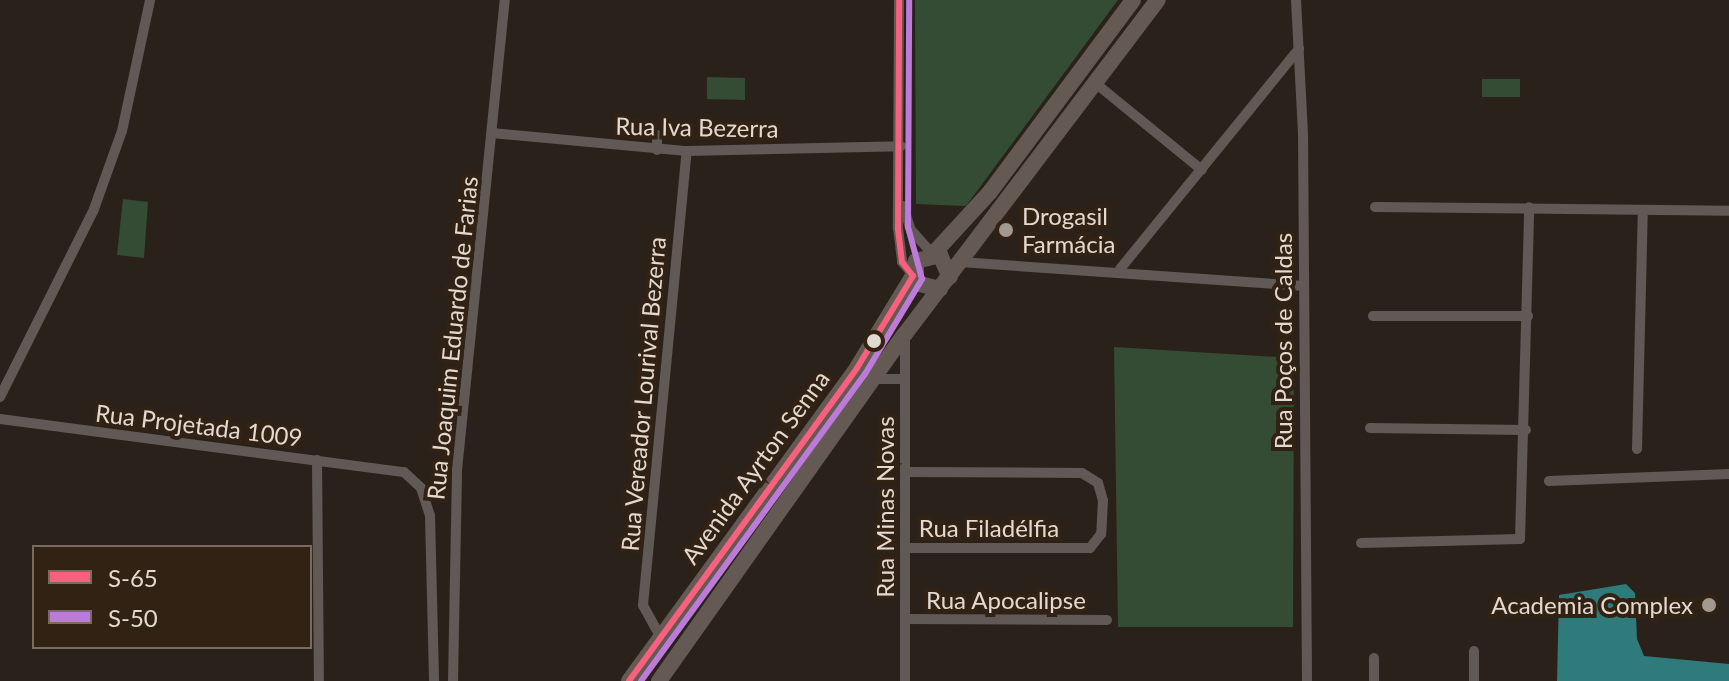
<!DOCTYPE html>
<html>
<head>
<meta charset="utf-8">
<style>
	body { margin:0 }
	#map { position:relative; width:1729px; height:681px; overflow:hidden; background:#2a221a; font-family:Lato,sans-serif }
	div>[style] { position:absolute }
	[style*='--x'] { left:calc(var(--x)*1px); top:calc(var(--y)*1px); width:calc(var(--w)*1px); rotate:calc(var(--a)*1deg) }
	.green>* { inset:0; background:#344c33 }
	.water>* { inset:0; background:#2f7a7b }
	.minor>* { height:10px; margin:-5px; padding:0 5px; transform-origin:5px; border-radius:5px; background:#615956 }
	.primary>* { height:16px; margin:-8px; padding:0 8px; transform-origin:8px; border-radius:8px; background:#645953 }
	.bus-1>* { height:6px; margin:-3px; padding:0 3px; transform-origin:3px; border-radius:3px; background:#f8607d }
	.bus-2>* { height:6px; margin:-3px; padding:0 3px; transform-origin:3px; border-radius:3px; background:#bd7bd9 }
	.dots>* { width:22px; height:22px; translate:-50% -50%; box-sizing:border-box; border:4px solid #312213; border-radius:50% }
	span { translate:-50% -50%; white-space:nowrap; text-align:center; line-height:1.15; -webkit-text-stroke:8px #312213; paint-order:stroke }
	.street-label { font-size:24px; color:#e3d9d0 }
	.poi-label { font-size:24px; color:#e3d9d0 }
	.left { translate:0 -50%; text-align:left }
	.right { translate:-100% -50%; text-align:right }
	.legend { position:absolute; left:32px; top:545px; width:280px; height:104px; box-sizing:border-box; background:#312213; border:2px solid #786b5f; margin:0; padding:10px 14px; list-style:none; font-size:24px; color:#e3d9d0 }
	.legend li { display:flex; align-items:center; gap:16px; height:40px }
	.legend b { width:40px; border:2px solid #786b5f }
</style>
</head>
<body>
<div id="map">
	<div class="green">
		<i style="clip-path:polygon(915px 0,1118px 0,966px 206px,916px 204px)"></i>
		<i style="clip-path:polygon(707px 77px,745px 78px,745px 100px,707px 99px)"></i>
		<i style="clip-path:polygon(1482px 79px,1520px 79px,1520px 97px,1482px 97px)"></i>
		<i style="clip-path:polygon(123px 199px,148px 202px,144px 258px,117px 255px)"></i>
		<i style="clip-path:polygon(1114px 347px,1294px 358px,1293px 627px,1118px 627px)"></i>
	</div>
	<div class="water">
		<i style="clip-path:polygon(1626px 584px,1635px 593px,1637px 639px,1644px 656px,1729px 664px,1729px 681px,1557px 681px,1559px 595px)"></i>
	</div>
	<div class="minor">
		<i style="--x:899;--y:0;--w:228;--a:90.3"></i>
		<i style="--x:898;--y:228;--w:34;--a:83"></i>
		<i style="--x:902;--y:262;--w:15;--a:48"></i>
		<i style="--x:1296;--y:0;--w:134;--a:87"></i>
		<i style="--x:1303;--y:134;--w:547;--a:89.58"></i>
		<i style="--x:1094;--y:82;--w:139;--a:39.2"></i>
		<i style="--x:492;--y:133;--w:196;--a:5.3"></i>
		<i style="--x:687;--y:151;--w:214;--a:-1.3"></i>
		<i style="--x:657;--y:135;--w:15;--a:90"></i>
		<i style="--x:903;--y:206;--w:25;--a:72"></i>
		<i style="--x:911;--y:230;--w:31;--a:48"></i>
		<i style="--x:1375;--y:207;--w:354;--a:0.6"></i>
		<i style="--x:960;--y:262;--w:342;--a:4"></i>
		<i style="--x:1120;--y:269;--w:284;--a:-50.9"></i>
		<i style="--x:1373;--y:316;--w:155;--a:0"></i>
		<i style="--x:857;--y:368;--w:19;--a:36"></i>
		<i style="--x:872;--y:379;--w:32;--a:0"></i>
		<i style="--x:0;--y:397;--w:210;--a:-63.4"></i>
		<i style="--x:94;--y:209;--w:83;--a:-70.3"></i>
		<i style="--x:122;--y:131;--w:134;--a:-77.9"></i>
		<i style="--x:0;--y:419;--w:407;--a:7.5"></i>
		<i style="--x:404;--y:472;--w:23;--a:43"></i>
		<i style="--x:421;--y:488;--w:28;--a:72"></i>
		<i style="--x:430;--y:515;--w:166;--a:88.6"></i>
		<i style="--x:1370;--y:428;--w:156;--a:0.7"></i>
		<i style="--x:1637;--y:449;--w:239;--a:-88.6"></i>
		<i style="--x:317;--y:460;--w:221;--a:89.5"></i>
		<i style="--x:906;--y:472;--w:176;--a:0.3"></i>
		<i style="--x:1082;--y:473;--w:19;--a:32"></i>
		<i style="--x:1098;--y:483;--w:18;--a:74"></i>
		<i style="--x:1103;--y:500;--w:34;--a:93"></i>
		<i style="--x:1101;--y:534;--w:18;--a:128"></i>
		<i style="--x:1090;--y:548;--w:184;--a:180"></i>
		<i style="--x:1549;--y:481;--w:180;--a:-2.2"></i>
		<i style="--x:1361;--y:543;--w:159;--a:-1.4"></i>
		<i style="--x:1520;--y:539;--w:332;--a:-88.4"></i>
		<i style="--x:905;--y:619;--w:202;--a:0.3"></i>
		<i style="--x:660;--y:636;--w:35;--a:-119"></i>
		<i style="--x:643;--y:605;--w:456;--a:-84.5"></i>
		<i style="--x:1474;--y:651;--w:30;--a:90"></i>
		<i style="--x:453;--y:681;--w:211;--a:-88.9"></i>
		<i style="--x:457;--y:470;--w:472;--a:-84.2"></i>
		<i style="--x:905;--y:681;--w:346;--a:-90"></i>
		<i style="--x:1374;--y:681;--w:23;--a:-90"></i>
	</div>
	<div class="primary">
		<i style="--x:934;--y:253;--w:83;--a:-47.4"></i>
		<i style="--x:990;--y:192;--w:239;--a:-53.3"></i>
		<i style="--x:940;--y:289;--w:25;--a:-166"></i>
		<i style="--x:916;--y:283;--w:22;--a:-90"></i>
		<i style="--x:916;--y:261;--w:25;--a:-14"></i>
		<i style="--x:940;--y:255;--w:24;--a:66"></i>
		<i style="--x:629;--y:681;--w:387;--a:-53.9"></i>
		<i style="--x:857;--y:368;--w:108;--a:-58.7"></i>
		<i style="--x:659;--y:681;--w:425;--a:-54.7"></i>
		<i style="--x:905;--y:334;--w:419;--a:-52.9"></i>
	</div>
	<div class="bus-1">
		<i style="--x:629;--y:681;--w:387;--a:-53.9"></i>
		<i style="--x:857;--y:368;--w:108;--a:-58.7"></i>
		<i style="--x:913;--y:276;--w:18;--a:-128"></i>
		<i style="--x:902;--y:262;--w:34;--a:-97"></i>
		<i style="--x:898;--y:228;--w:228;--a:-89.7"></i>
	</div>
	<div class="bus-2">
		<i style="--x:641;--y:681;--w:380;--a:-53.9"></i>
		<i style="--x:865;--y:374;--w:111;--a:-59"></i>
		<i style="--x:922;--y:279;--w:54;--a:-105.1"></i>
		<i style="--x:908;--y:227;--w:227;--a:-89.7"></i>
	</div>
	<div class="dots">
		<i style="left:1006px;top:230px;background:#a29990"></i>
		<i style="left:874px;top:341px;background:#e3d9d0"></i>
		<i style="left:1709px;top:605px;background:#a29990"></i>
	</div>
	<div class="street-label">
		<span style="left:697px;top:127px;rotate:1deg">Rua Iva Bezerra</span>
		<span style="left:452px;top:338px;rotate:-84deg">Rua Joaquim Eduardo de Farias</span>
		<span style="left:1283px;top:341px;rotate:-90deg">Rua Poços de Caldas</span>
		<span style="left:643px;top:394px;rotate:-85deg">Rua Vereador Lourival Bezerra</span>
		<span style="left:199px;top:425px;rotate:7deg">Rua Projetada 1009</span>
		<span style="left:755px;top:467px;rotate:-54deg">Avenida Ayrton Senna</span>
		<span style="left:885px;top:507px;rotate:-90deg">Rua Minas Novas</span>
		<span style="left:989px;top:528px">Rua Filadélfia</span>
		<span style="left:1006px;top:600px">Rua Apocalipse</span>
	</div>
	<div class="poi-label">
		<span class="left" style="left:1022px;top:230px">Drogasil<br>Farmácia</span>
		<span class="right" style="left:1693px;top:605px">Academia Complex</span>
	</div>
	<ul class="legend">
	<li><b style="height:10px;background:#f8607d"></b>S-65</li>
	<li><b style="height:10px;background:#bd7bd9"></b>S-50</li>
	</ul>
</div>
</body>
</html>
